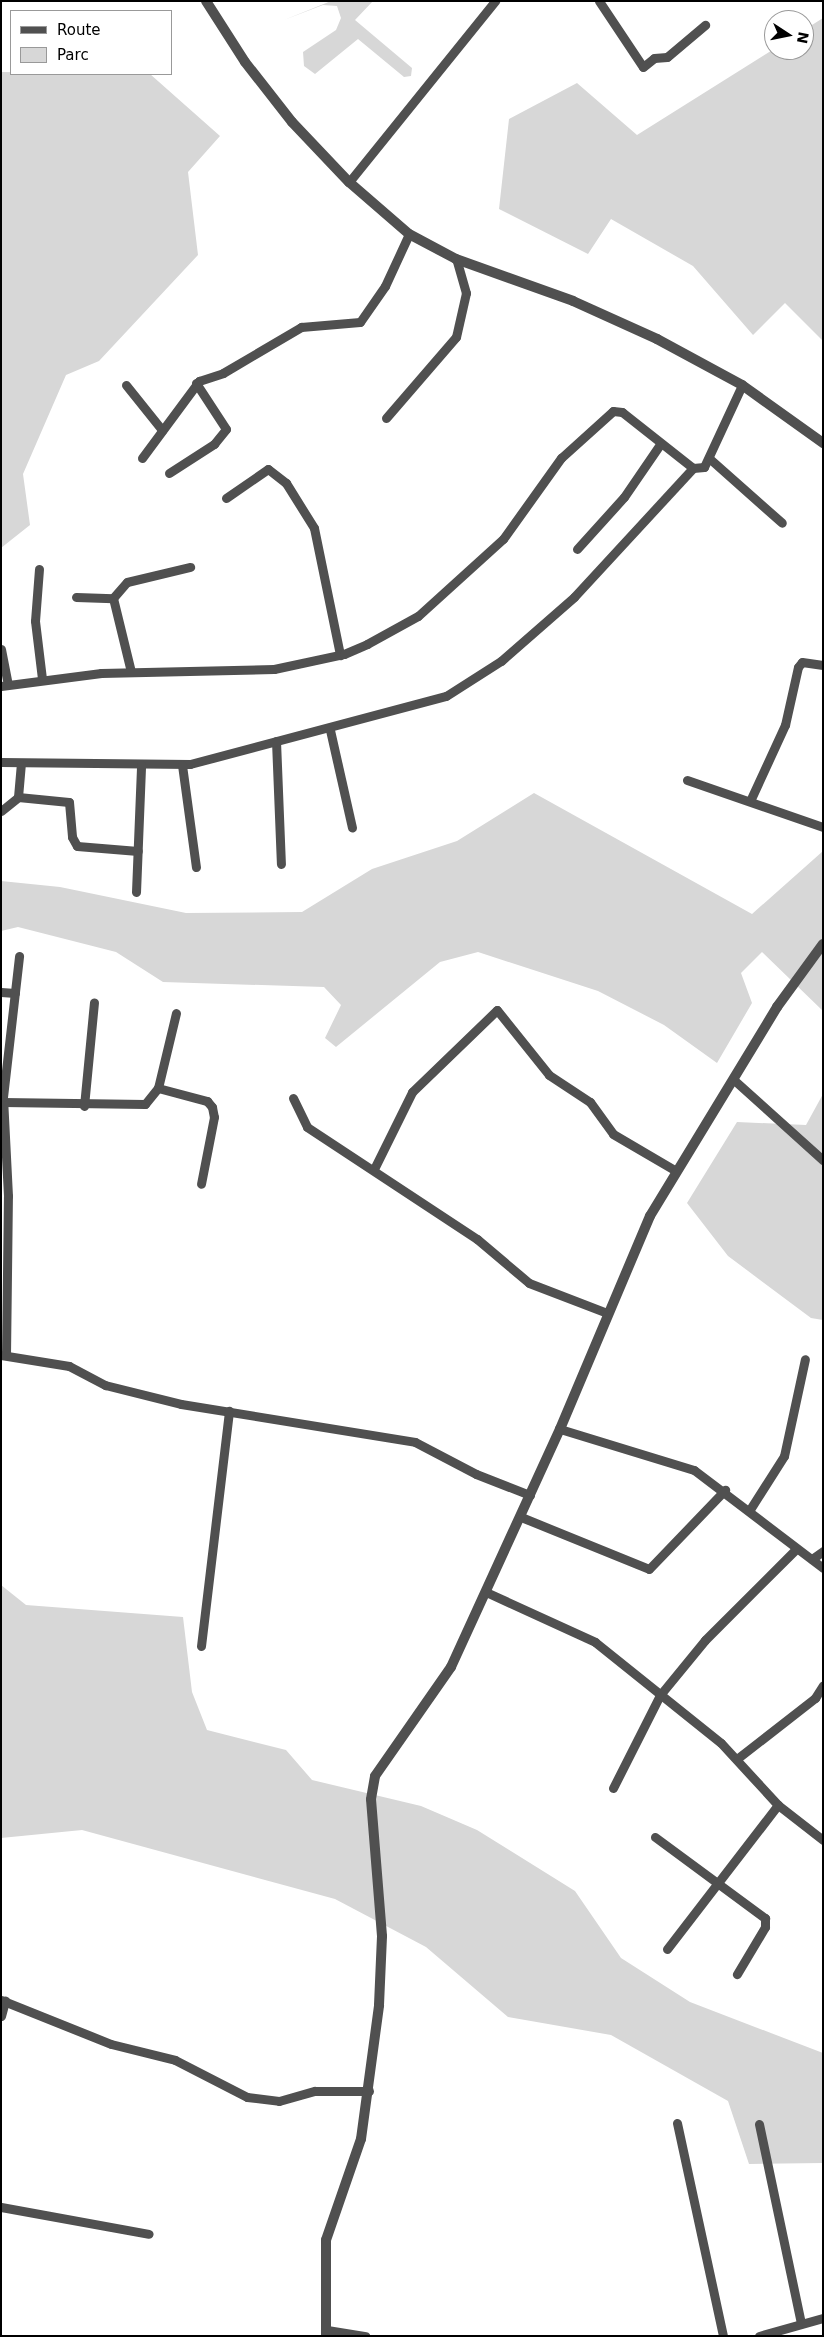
<!DOCTYPE html>
<html>
<head>
<meta charset="utf-8">
<style>
	body { margin:0 }
	#map { position:relative; width:824px; height:2337px; overflow:hidden; background:#fff; font-family:"DejaVu Sans",sans-serif }
	div>[style] { position:absolute }
	[style*='--x'] { left:calc(var(--x)*1px); top:calc(var(--y)*1px); width:calc(var(--w)*1px); rotate:calc(var(--a)*1deg) }
	.green>* { inset:0; background:#d7d7d7 }
	.minor>* { height:9px; margin:-4.5px; padding:0 4.5px; transform-origin:4.5px; border-radius:4.5px; background:#505050 }
	.tertiary>* { height:10px; margin:-5px; padding:0 5px; transform-origin:5px; border-radius:5px; background:#505050 }
	span { translate:-50% -50%; white-space:nowrap; text-align:center; line-height:1.15; -webkit-text-stroke:5px #fff; paint-order:stroke }
	.frame { position:absolute; inset:0; border:2px solid #000; pointer-events:none }
	.legend { position:absolute; left:10px; top:10px; width:162px; height:65px; box-sizing:border-box; background:#fff; border:1px solid #999; margin:0; padding:6px 9px; list-style:none; font-size:15px; color:#000 }
	.legend li { display:flex; align-items:center; gap:10px; height:25px }
	.legend b { width:25px; border:1px solid #999 }
	.north { position:absolute; left:764px; top:10px; width:50px; height:50px; box-sizing:border-box; background:#fff; border:1px solid #999; border-radius:50%; rotate:101deg; font-size:14px; font-weight:700; line-height:20px; text-align:center; color:#000 }
	.north::after { content:''; display:block; margin:auto; width:18px; height:22px; background:#000; clip-path:polygon(50% 0,100% 100%,50% 72%,0 100%) }
</style>
</head>
<body>
<div id="map">
	<div class="green">
		<i style="clip-path:polygon(331px 1px,373px 1px,355px 20px,412px 68px,411px 76px,404px 77px,358px 39px,315px 74px,304px 66px,303px 52px,336px 30px,341px 18px,337px 6px,323px 5px,284px 20px)"></i>
		<i style="clip-path:polygon(823px 18px,823px 341px,785px 303px,753px 335px,693px 266px,611px 219px,588px 254px,499px 209px,509px 119px,577px 83px,637px 135px,774px 49px,804px 50px,804px 30px)"></i>
		<i style="clip-path:polygon(1px 72px,150px 74px,220px 136px,188px 172px,198px 255px,99px 361px,66px 375px,23px 474px,30px 525px,1px 548px)"></i>
		<i style="clip-path:polygon(534px 793px,752px 914px,823px 851px,823px 1011px,762px 952px,741px 973px,752px 1003px,717px 1063px,664px 1025px,598px 991px,478px 952px,440px 962px,336px 1047px,325px 1038px,341px 1005px,324px 987px,163px 982px,116px 952px,18px 927px,1px 931px,1px 881px,60px 887px,186px 913px,302px 912px,372px 869px,457px 841px)"></i>
		<i style="clip-path:polygon(823px 1094px,823px 1320px,811px 1318px,728px 1256px,687px 1203px,737px 1122px,806px 1125px)"></i>
		<i style="clip-path:polygon(1px 1585px,26px 1605px,183px 1617px,192px 1692px,207px 1730px,286px 1750px,312px 1780px,421px 1806px,477px 1830px,575px 1891px,621px 1958px,690px 2002px,823px 2053px,823px 2163px,749px 2164px,728px 2101px,611px 2035px,508px 2017px,426px 1947px,335px 1899px,82px 1830px,1px 1838px)"></i>
	</div>
	<div class="minor">
		<i style="--x:599;--y:1;--w:79;--a:56.3"></i>
		<i style="--x:643;--y:67;--w:14;--a:-39"></i>
		<i style="--x:654;--y:58;--w:13;--a:-4"></i>
		<i style="--x:667;--y:57;--w:50;--a:-40.1"></i>
		<i style="--x:349;--y:182;--w:233;--a:-51.1"></i>
		<i style="--x:126;--y:385;--w:58;--a:51.3"></i>
		<i style="--x:386;--y:418;--w:107;--a:-49.2"></i>
		<i style="--x:456;--y:337;--w:45;--a:-77.2"></i>
		<i style="--x:466;--y:293;--w:35;--a:-106"></i>
		<i style="--x:142;--y:458;--w:96;--a:-53.5"></i>
		<i style="--x:199;--y:381;--w:25;--a:-18"></i>
		<i style="--x:223;--y:373;--w:91;--a:-30.5"></i>
		<i style="--x:301;--y:327;--w:59;--a:-4.8"></i>
		<i style="--x:360;--y:322;--w:44;--a:-55.2"></i>
		<i style="--x:385;--y:286;--w:57;--a:-65.2"></i>
		<i style="--x:710;--y:459;--w:96;--a:41.6"></i>
		<i style="--x:169;--y:473;--w:54;--a:-32.8"></i>
		<i style="--x:214;--y:444;--w:19;--a:-51"></i>
		<i style="--x:226;--y:429;--w:55;--a:-123.1"></i>
		<i style="--x:226;--y:498;--w:51;--a:-34.6"></i>
		<i style="--x:268;--y:469;--w:23;--a:38"></i>
		<i style="--x:286;--y:483;--w:53;--a:58.1"></i>
		<i style="--x:314;--y:528;--w:130;--a:78.4"></i>
		<i style="--x:577;--y:549;--w:70;--a:-47.9"></i>
		<i style="--x:624;--y:497;--w:65;--a:-55.6"></i>
		<i style="--x:39;--y:569;--w:52;--a:94.4"></i>
		<i style="--x:35;--y:621;--w:58;--a:83.1"></i>
		<i style="--x:76;--y:597;--w:37;--a:2"></i>
		<i style="--x:113;--y:598;--w:76;--a:76.3"></i>
		<i style="--x:113;--y:598;--w:21;--a:-49"></i>
		<i style="--x:127;--y:582;--w:65;--a:-13.4"></i>
		<i style="--x:1;--y:649;--w:36;--a:79"></i>
		<i style="--x:1;--y:686;--w:101;--a:-7.4"></i>
		<i style="--x:101;--y:673;--w:173;--a:-1.3"></i>
		<i style="--x:274;--y:669;--w:72;--a:-12.1"></i>
		<i style="--x:344;--y:654;--w:25;--a:-23"></i>
		<i style="--x:367;--y:644;--w:58;--a:-28.8"></i>
		<i style="--x:418;--y:616;--w:115;--a:-42.2"></i>
		<i style="--x:503;--y:539;--w:100;--a:-54.4"></i>
		<i style="--x:561;--y:458;--w:70;--a:-42.1"></i>
		<i style="--x:613;--y:411;--w:9;--a:6"></i>
		<i style="--x:622;--y:412;--w:90;--a:38.3"></i>
		<i style="--x:330;--y:730;--w:100;--a:77.3"></i>
		<i style="--x:276;--y:741;--w:123;--a:87.7"></i>
		<i style="--x:1;--y:762;--w:189;--a:0.6"></i>
		<i style="--x:190;--y:764;--w:265;--a:-14.9"></i>
		<i style="--x:446;--y:696;--w:65;--a:-32.5"></i>
		<i style="--x:501;--y:661;--w:97;--a:-41.2"></i>
		<i style="--x:574;--y:597;--w:176;--a:-47.3"></i>
		<i style="--x:693;--y:468;--w:11;--a:-5"></i>
		<i style="--x:704;--y:467;--w:90;--a:-65.1"></i>
		<i style="--x:182;--y:765;--w:103;--a:82.2"></i>
		<i style="--x:687;--y:780;--w:144;--a:19.1"></i>
		<i style="--x:18;--y:797;--w:51;--a:5.6"></i>
		<i style="--x:69;--y:802;--w:35;--a:85"></i>
		<i style="--x:72;--y:837;--w:10;--a:61"></i>
		<i style="--x:77;--y:846;--w:61;--a:4.7"></i>
		<i style="--x:750;--y:801;--w:84;--a:-65.3"></i>
		<i style="--x:785;--y:725;--w:59;--a:-77.4"></i>
		<i style="--x:798;--y:667;--w:6;--a:-51"></i>
		<i style="--x:802;--y:662;--w:21;--a:8"></i>
		<i style="--x:1;--y:811;--w:22;--a:-39"></i>
		<i style="--x:18;--y:797;--w:33;--a:-85"></i>
		<i style="--x:136;--y:892;--w:127;--a:-87.7"></i>
		<i style="--x:1;--y:992;--w:14;--a:4"></i>
		<i style="--x:734;--y:1080;--w:120;--a:42"></i>
		<i style="--x:158;--y:1088;--w:51;--a:14.9"></i>
		<i style="--x:207;--y:1101;--w:8;--a:50"></i>
		<i style="--x:212;--y:1107;--w:10;--a:79"></i>
		<i style="--x:214;--y:1117;--w:68;--a:101"></i>
		<i style="--x:293;--y:1098;--w:32;--a:64"></i>
		<i style="--x:307;--y:1127;--w:204;--a:33.4"></i>
		<i style="--x:477;--y:1239;--w:68;--a:40.2"></i>
		<i style="--x:529;--y:1283;--w:84;--a:21"></i>
		<i style="--x:3;--y:1102;--w:142;--a:0.8"></i>
		<i style="--x:145;--y:1104;--w:21;--a:-51"></i>
		<i style="--x:158;--y:1088;--w:77;--a:-76.5"></i>
		<i style="--x:84;--y:1106;--w:104;--a:-84.5"></i>
		<i style="--x:374;--y:1169;--w:86;--a:-63.7"></i>
		<i style="--x:412;--y:1092;--w:118;--a:-44"></i>
		<i style="--x:497;--y:1010;--w:83;--a:51.3"></i>
		<i style="--x:549;--y:1075;--w:49;--a:33.4"></i>
		<i style="--x:590;--y:1102;--w:39;--a:54"></i>
		<i style="--x:613;--y:1134;--w:73;--a:30.4"></i>
		<i style="--x:1;--y:1355;--w:69;--a:9.2"></i>
		<i style="--x:69;--y:1366;--w:41;--a:27.8"></i>
		<i style="--x:105;--y:1385;--w:78;--a:14"></i>
		<i style="--x:181;--y:1404;--w:237;--a:9.2"></i>
		<i style="--x:415;--y:1442;--w:69;--a:27.7"></i>
		<i style="--x:476;--y:1474;--w:58;--a:21.3"></i>
		<i style="--x:6;--y:1355;--w:159;--a:-89.3"></i>
		<i style="--x:8;--y:1196;--w:99;--a:-92.9"></i>
		<i style="--x:3;--y:1097;--w:142;--a:-83.5"></i>
		<i style="--x:560;--y:1429;--w:140;--a:17"></i>
		<i style="--x:694;--y:1470;--w:162;--a:37.2"></i>
		<i style="--x:749;--y:1511;--w:65;--a:-57.5"></i>
		<i style="--x:784;--y:1456;--w:99;--a:-77.8"></i>
		<i style="--x:521;--y:1517;--w:138;--a:22.1"></i>
		<i style="--x:649;--y:1569;--w:110;--a:-46.1"></i>
		<i style="--x:812;--y:1559;--w:14;--a:-36"></i>
		<i style="--x:486;--y:1592;--w:120;--a:24.6"></i>
		<i style="--x:595;--y:1642;--w:161;--a:38.7"></i>
		<i style="--x:721;--y:1743;--w:84;--a:47.4"></i>
		<i style="--x:778;--y:1805;--w:57;--a:37.9"></i>
		<i style="--x:201;--y:1646;--w:237;--a:-83.2"></i>
		<i style="--x:738;--y:1758;--w:98;--a:-37.9"></i>
		<i style="--x:815;--y:1698;--w:15;--a:-58"></i>
		<i style="--x:613;--y:1788;--w:104;--a:-63.2"></i>
		<i style="--x:660;--y:1695;--w:71;--a:-50.7"></i>
		<i style="--x:705;--y:1640;--w:127;--a:-45"></i>
		<i style="--x:655;--y:1837;--w:137;--a:36.4"></i>
		<i style="--x:765;--y:1918;--w:9;--a:90"></i>
		<i style="--x:765;--y:1927;--w:55;--a:120.8"></i>
		<i style="--x:667;--y:1949;--w:182;--a:-52.4"></i>
		<i style="--x:1;--y:2000;--w:118;--a:21.8"></i>
		<i style="--x:111;--y:2044;--w:66;--a:14"></i>
		<i style="--x:175;--y:2060;--w:81;--a:27.2"></i>
		<i style="--x:247;--y:2097;--w:32;--a:7"></i>
		<i style="--x:279;--y:2101;--w:37;--a:-16"></i>
		<i style="--x:315;--y:2091;--w:54;--a:0"></i>
		<i style="--x:1;--y:2016;--w:16;--a:-75"></i>
		<i style="--x:677;--y:2123;--w:218;--a:77.8"></i>
		<i style="--x:759;--y:2124;--w:204;--a:78.1"></i>
		<i style="--x:1;--y:2207;--w:150;--a:10.3"></i>
		<i style="--x:327;--y:2330;--w:39;--a:9"></i>
		<i style="--x:759;--y:2336;--w:66;--a:-15.7"></i>
	</div>
	<div class="tertiary">
		<i style="--x:206;--y:1;--w:72;--a:57.4"></i>
		<i style="--x:245;--y:62;--w:76;--a:51.9"></i>
		<i style="--x:292;--y:122;--w:83;--a:46.5"></i>
		<i style="--x:349;--y:182;--w:79;--a:40.9"></i>
		<i style="--x:409;--y:234;--w:53;--a:28"></i>
		<i style="--x:456;--y:259;--w:124;--a:19.7"></i>
		<i style="--x:573;--y:301;--w:92;--a:24.3"></i>
		<i style="--x:657;--y:339;--w:97;--a:28.4"></i>
		<i style="--x:742;--y:385;--w:100;--a:35.6"></i>
		<i style="--x:326;--y:2336;--w:96;--a:-90"></i>
		<i style="--x:326;--y:2240;--w:107;--a:-70.9"></i>
		<i style="--x:361;--y:2139;--w:135;--a:-82.3"></i>
		<i style="--x:379;--y:2005;--w:69;--a:-87.5"></i>
		<i style="--x:382;--y:1936;--w:137;--a:-94.6"></i>
		<i style="--x:371;--y:1799;--w:23;--a:-80"></i>
		<i style="--x:375;--y:1776;--w:133;--a:-55.1"></i>
		<i style="--x:451;--y:1667;--w:262;--a:-65.4"></i>
		<i style="--x:560;--y:1429;--w:231;--a:-67.1"></i>
		<i style="--x:650;--y:1216;--w:245;--a:-58.7"></i>
		<i style="--x:777;--y:1007;--w:78;--a:-53.9"></i>
	</div>
	<div class="frame"></div>
	<ul class="legend">
	<li><b style="height:6px;background:#505050"></b>Route</li>
	<li><b style="height:14px;background:#d7d7d7"></b>Parc</li>
	</ul>
	<div class="north">N</div>
</div>
</body>
</html>
